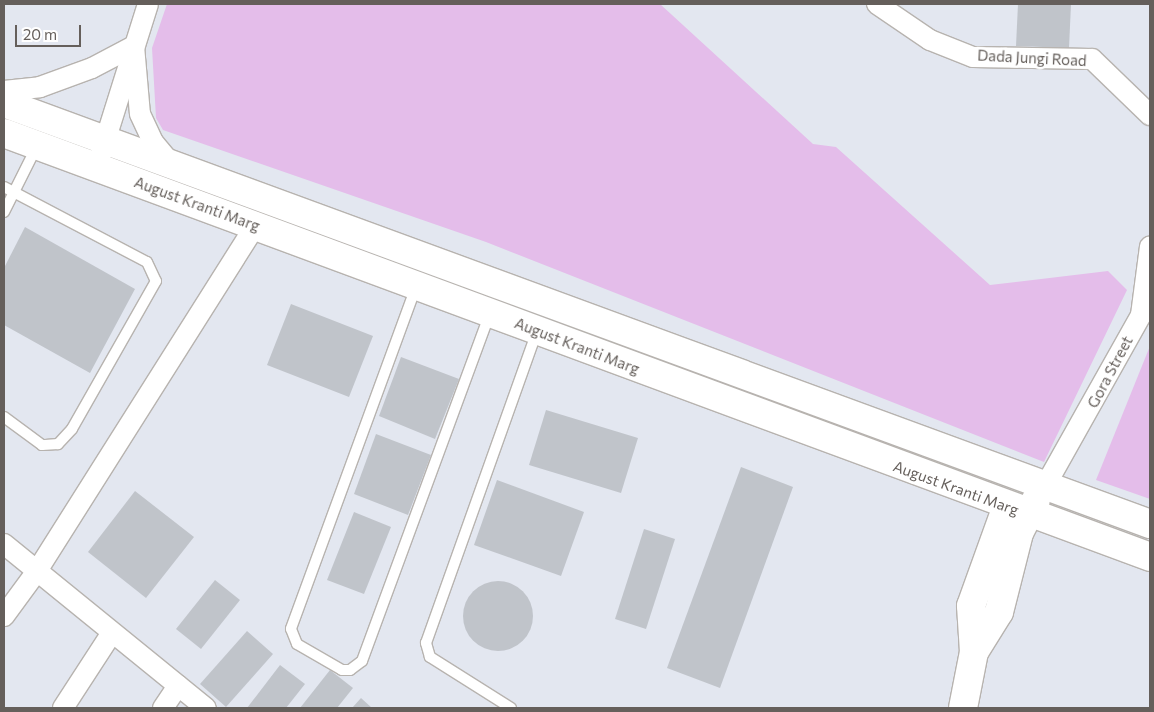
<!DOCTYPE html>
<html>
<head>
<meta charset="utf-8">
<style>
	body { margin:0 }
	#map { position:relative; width:1154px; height:712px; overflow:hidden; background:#e3e7f0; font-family:Commissioner,sans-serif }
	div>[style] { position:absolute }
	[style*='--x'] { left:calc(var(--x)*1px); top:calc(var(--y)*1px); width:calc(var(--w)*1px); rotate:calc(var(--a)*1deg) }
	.green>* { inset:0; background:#e4bdea }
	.building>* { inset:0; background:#c0c4ca }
	.round { border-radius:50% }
	.roads { filter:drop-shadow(1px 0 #b7b3af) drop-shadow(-1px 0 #b7b3af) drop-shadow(0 1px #b7b3af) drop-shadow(0 -1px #b7b3af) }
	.lane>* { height:10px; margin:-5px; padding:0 5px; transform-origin:5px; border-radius:5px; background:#fff }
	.street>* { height:20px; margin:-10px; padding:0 10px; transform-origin:10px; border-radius:10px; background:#fff }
	.secondary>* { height:28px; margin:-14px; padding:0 14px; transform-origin:14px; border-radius:14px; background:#fff }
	span { translate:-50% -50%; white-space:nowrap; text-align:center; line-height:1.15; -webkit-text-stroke:5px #fff; paint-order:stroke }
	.street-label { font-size:15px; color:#655f5b }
	.frame { position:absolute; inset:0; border:5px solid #655f5b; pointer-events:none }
	.scale { position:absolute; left:15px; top:25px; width:66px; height:22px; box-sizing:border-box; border:2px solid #655f5b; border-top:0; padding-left:6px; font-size:15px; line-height:18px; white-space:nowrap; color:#655f5b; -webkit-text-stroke:4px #fff; paint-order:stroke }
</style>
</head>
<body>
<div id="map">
	<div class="green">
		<i style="clip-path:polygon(167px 4px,660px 4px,813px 144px,836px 147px,990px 285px,1108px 271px,1127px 290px,1044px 462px,486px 242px,163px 130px,156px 118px,152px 48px)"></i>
		<i style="clip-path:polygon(1150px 346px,1150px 499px,1096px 480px)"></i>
	</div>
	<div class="building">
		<i style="clip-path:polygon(1018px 4px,1071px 4px,1069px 48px,1016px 46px)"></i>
		<i style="clip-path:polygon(25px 227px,135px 289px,90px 373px,4px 325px,4px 268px)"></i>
		<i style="clip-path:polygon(291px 304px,373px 336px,349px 397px,267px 365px)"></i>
		<i style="clip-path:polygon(401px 357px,459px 379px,435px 439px,379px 416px)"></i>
		<i style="clip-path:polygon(546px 410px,638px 438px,621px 493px,529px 465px)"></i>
		<i style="clip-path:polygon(376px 434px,431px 455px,408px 515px,354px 494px)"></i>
		<i style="clip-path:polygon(741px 467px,793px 487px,720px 688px,667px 668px)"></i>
		<i style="clip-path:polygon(497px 480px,584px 512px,561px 576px,474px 545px)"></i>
		<i style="clip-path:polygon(135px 491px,194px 537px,146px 598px,88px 552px)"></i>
		<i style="clip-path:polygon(354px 512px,391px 527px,364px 594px,327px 580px)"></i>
		<i style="clip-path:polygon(644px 529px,675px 539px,646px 629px,615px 619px)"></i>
		<i style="clip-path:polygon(215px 580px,240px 600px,201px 649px,176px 629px)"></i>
		<i class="round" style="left:463px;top:581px;width:70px;height:70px"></i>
		<i style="clip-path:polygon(247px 631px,273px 654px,226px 707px,200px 684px)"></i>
		<i style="clip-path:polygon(280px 665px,305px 684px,286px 708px,247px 708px)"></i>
		<i style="clip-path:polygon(330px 670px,353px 688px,337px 708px,300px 708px)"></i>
		<i style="clip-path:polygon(361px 698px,372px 708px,352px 708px)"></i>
	</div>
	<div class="roads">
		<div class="lane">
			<i style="--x:4;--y:187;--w:161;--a:27.7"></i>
			<i style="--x:147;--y:262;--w:21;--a:65"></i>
			<i style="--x:156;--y:281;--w:170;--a:119.6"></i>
			<i style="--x:72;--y:429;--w:21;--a:133"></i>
			<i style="--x:58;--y:444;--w:16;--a:176"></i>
			<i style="--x:42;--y:445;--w:47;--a:-143.6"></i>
			<i style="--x:4;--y:212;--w:74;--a:-63.4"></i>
			<i style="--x:416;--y:287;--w:364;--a:110.1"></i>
			<i style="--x:291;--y:629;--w:16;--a:68"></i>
			<i style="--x:297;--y:644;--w:52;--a:30"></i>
			<i style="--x:342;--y:670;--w:8;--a:0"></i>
			<i style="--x:350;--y:670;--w:15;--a:-37"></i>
			<i style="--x:362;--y:661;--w:370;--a:-69.8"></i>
			<i style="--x:511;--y:708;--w:96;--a:-147.8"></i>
			<i style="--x:430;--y:657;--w:15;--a:-106"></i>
			<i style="--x:426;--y:643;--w:330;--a:-70.4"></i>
		</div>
		<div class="street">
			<i style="--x:877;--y:4;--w:64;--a:34.2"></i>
			<i style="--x:930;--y:40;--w:46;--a:21.6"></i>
			<i style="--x:973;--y:57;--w:119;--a:1"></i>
			<i style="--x:1092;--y:59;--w:81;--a:44"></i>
			<i style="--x:4;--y:91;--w:36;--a:-6"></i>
			<i style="--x:40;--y:87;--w:55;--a:-20.1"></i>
			<i style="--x:92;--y:68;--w:47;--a:-27.6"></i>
			<i style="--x:134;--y:46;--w:68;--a:85"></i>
			<i style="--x:140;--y:114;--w:31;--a:65"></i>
			<i style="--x:153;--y:142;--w:30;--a:50"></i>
			<i style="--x:101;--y:154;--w:157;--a:-72.6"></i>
			<i style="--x:1044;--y:488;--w:198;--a:-60.7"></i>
			<i style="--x:1141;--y:315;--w:69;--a:-82.5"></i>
			<i style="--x:4;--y:544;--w:260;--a:39.1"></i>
			<i style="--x:4;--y:616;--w:56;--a:-53.7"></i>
			<i style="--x:37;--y:571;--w:409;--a:-57.7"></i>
			<i style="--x:63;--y:708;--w:88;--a:-57"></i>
			<i style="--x:163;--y:708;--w:27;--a:-56"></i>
		</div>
		<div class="secondary">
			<i style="--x:4;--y:103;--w:1221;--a:20.17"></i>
			<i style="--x:4;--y:133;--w:1222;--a:20.3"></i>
			<i style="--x:974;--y:652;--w:46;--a:-93.7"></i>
			<i style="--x:971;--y:606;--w:106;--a:-70.2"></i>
			<i style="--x:963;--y:708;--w:57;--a:-78.9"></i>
			<i style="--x:974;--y:652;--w:47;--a:-58"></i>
			<i style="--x:999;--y:612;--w:81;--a:-75.8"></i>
			<i style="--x:1019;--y:533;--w:37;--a:-63"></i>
		</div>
	</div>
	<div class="street-label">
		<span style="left:1032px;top:58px;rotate:3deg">Dada Jungi Road</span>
		<span style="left:197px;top:204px;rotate:20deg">August Kranti Marg</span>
		<span style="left:577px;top:346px;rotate:21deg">August Kranti Marg</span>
		<span style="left:1110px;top:372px;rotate:-62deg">Gora Street</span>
		<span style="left:956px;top:488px;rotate:20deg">August Kranti Marg</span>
	</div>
	<div class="frame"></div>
	<div class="scale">20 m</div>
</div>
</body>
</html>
